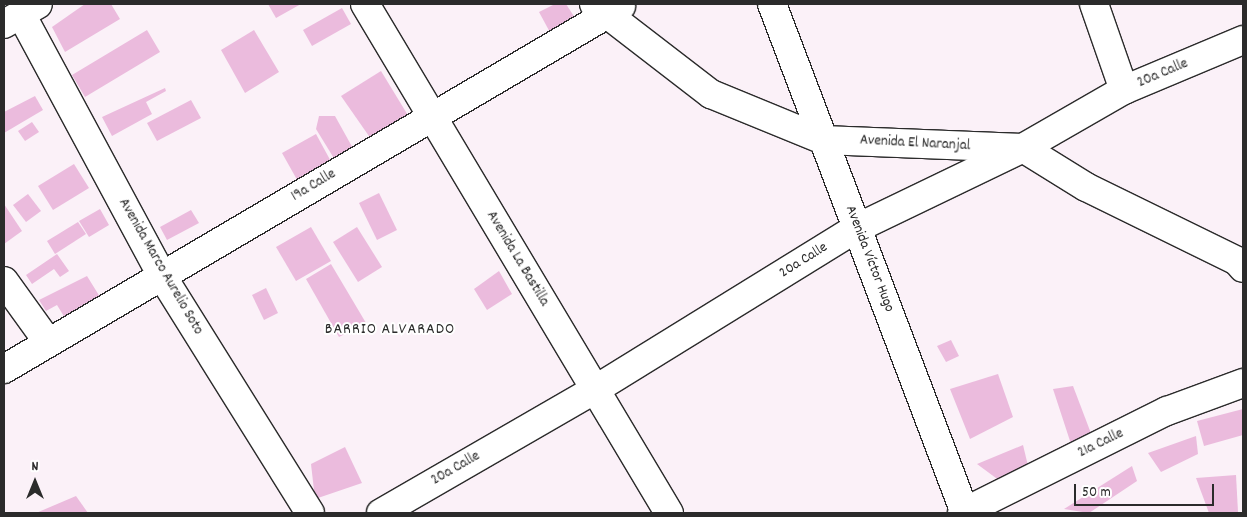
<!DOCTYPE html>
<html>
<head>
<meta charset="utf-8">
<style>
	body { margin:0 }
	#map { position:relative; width:1247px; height:517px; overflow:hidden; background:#fbf1f8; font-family:Dekko,sans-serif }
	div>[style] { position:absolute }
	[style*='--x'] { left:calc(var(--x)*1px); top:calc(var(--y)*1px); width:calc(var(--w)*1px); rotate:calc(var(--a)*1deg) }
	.building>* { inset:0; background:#ebbbdd }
	.roads { filter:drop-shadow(1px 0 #2b2b2b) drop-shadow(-1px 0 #2b2b2b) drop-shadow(0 1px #2b2b2b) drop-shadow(0 -1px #2b2b2b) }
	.minor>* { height:28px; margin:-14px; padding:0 14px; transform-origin:14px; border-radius:14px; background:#fff }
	span { translate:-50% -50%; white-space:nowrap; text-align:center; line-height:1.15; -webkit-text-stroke:4px #fff; paint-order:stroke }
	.street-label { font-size:15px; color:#2b2b2b }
	.neighbourhood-label { font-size:16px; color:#2b2b2b; letter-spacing:1px }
	.frame { position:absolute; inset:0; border:5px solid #2b2b2b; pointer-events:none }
	.north { position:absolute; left:10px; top:457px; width:50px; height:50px; -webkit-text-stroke:4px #fff; paint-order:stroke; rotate:0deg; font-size:14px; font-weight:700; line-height:20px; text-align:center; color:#2b2b2b }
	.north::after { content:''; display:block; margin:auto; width:18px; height:22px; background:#2b2b2b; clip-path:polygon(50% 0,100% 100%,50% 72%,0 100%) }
	.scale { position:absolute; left:1074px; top:484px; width:140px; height:22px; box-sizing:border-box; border:2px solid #2b2b2b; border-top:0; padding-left:6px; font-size:15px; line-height:18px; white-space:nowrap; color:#2b2b2b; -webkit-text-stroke:4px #fff; paint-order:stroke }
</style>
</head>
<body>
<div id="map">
	<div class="building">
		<i style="clip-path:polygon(85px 4px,111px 4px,120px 19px,65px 52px,52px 27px)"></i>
		<i style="clip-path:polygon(268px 4px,301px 4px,276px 18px)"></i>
		<i style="clip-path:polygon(555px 4px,566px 4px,577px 21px,552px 36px,539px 12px)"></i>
		<i style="clip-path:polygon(342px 8px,351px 24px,312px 46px,303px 30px)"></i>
		<i style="clip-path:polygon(147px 30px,160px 52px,85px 97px,72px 75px)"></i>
		<i style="clip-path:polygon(254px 30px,279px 72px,245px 93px,221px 50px)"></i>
		<i style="clip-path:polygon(381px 71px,409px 117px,371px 139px,341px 96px)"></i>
		<i style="clip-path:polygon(165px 88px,166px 91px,146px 102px,152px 114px,112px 136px,102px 117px)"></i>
		<i style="clip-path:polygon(35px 96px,43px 110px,4px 133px,4px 112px)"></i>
		<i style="clip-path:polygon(191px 100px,201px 118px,157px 141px,147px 123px)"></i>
		<i style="clip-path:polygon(319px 116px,335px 116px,355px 152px,335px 160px,316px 129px)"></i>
		<i style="clip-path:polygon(32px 122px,39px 132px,25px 141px,18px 131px)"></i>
		<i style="clip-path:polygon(316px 134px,334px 167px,300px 185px,282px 153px)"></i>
		<i style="clip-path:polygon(74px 164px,89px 188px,53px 210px,38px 186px)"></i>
		<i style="clip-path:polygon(379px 193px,397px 230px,377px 240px,359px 203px)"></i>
		<i style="clip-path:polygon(28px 194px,41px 211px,26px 222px,13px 205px)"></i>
		<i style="clip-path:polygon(4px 204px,22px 231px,4px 244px)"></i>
		<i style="clip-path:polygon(100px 209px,109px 225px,89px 237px,79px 221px)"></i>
		<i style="clip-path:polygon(191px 210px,199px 223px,167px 240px,160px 227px)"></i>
		<i style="clip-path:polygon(78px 222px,86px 234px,55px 254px,47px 241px)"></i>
		<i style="clip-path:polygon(311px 227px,331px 261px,296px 281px,276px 247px)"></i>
		<i style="clip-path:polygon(357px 227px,382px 267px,358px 282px,333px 242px)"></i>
		<i style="clip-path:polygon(57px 254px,69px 271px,60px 277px,54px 269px,32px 284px,26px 275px)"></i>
		<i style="clip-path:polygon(331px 264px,366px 323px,339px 337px,306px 279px)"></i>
		<i style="clip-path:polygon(499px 271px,512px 294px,487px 310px,474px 289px)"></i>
		<i style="clip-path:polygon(87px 276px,100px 297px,65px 318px,57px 305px,46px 311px,39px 300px)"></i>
		<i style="clip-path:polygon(266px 288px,278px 313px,264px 320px,252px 295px)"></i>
		<i style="clip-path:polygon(951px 340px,959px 356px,946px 362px,937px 346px)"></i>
		<i style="clip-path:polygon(998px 374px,1013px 417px,970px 439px,950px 389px)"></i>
		<i style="clip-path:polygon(1073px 386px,1092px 436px,1071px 444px,1053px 389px)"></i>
		<i style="clip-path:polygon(1243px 409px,1243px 435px,1204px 446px,1197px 421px)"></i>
		<i style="clip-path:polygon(1196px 436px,1198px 454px,1161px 472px,1148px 453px)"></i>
		<i style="clip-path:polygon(1023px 445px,1030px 474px,1000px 481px,977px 464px)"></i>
		<i style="clip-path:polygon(345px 447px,362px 483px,315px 499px,311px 464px)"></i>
		<i style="clip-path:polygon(1132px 466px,1137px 481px,1089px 513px,1064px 509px)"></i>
		<i style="clip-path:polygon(1236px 475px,1238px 512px,1209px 513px,1196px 478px)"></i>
		<i style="clip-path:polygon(76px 496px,88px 513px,36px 513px)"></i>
	</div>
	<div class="roads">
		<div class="minor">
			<i style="--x:365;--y:4;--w:593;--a:59.15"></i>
			<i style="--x:594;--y:4;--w:148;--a:37.6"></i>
			<i style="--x:711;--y:94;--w:121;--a:22.3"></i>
			<i style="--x:823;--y:140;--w:200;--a:2.3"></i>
			<i style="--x:1023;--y:148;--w:74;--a:31.8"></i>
			<i style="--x:1086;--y:187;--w:168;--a:26.1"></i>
			<i style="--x:1237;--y:261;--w:9;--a:49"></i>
			<i style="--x:772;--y:4;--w:544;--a:69.23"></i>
			<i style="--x:1094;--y:4;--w:91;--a:70.8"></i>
			<i style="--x:21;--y:14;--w:298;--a:61.7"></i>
			<i style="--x:162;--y:276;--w:279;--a:58"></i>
			<i style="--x:4;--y:24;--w:39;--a:-30"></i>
			<i style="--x:4;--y:281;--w:75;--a:54.2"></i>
			<i style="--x:4;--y:369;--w:716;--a:-30.47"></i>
			<i style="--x:381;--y:513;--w:248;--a:-30"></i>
			<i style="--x:596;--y:389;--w:307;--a:-31.7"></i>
			<i style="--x:857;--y:228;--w:184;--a:-25.7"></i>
			<i style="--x:1023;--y:148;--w:116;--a:-29.9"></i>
			<i style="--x:1124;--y:90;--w:129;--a:-22.8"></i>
			<i style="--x:962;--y:513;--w:229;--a:-26.5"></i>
			<i style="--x:1167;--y:411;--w:81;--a:-20.2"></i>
		</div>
	</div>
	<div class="street-label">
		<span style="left:1163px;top:74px;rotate:-23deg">20a Calle</span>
		<span style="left:915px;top:144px;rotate:3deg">Avenida El Naranjal</span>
		<span style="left:314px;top:186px;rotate:-31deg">19a Calle</span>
		<span style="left:517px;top:259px;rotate:59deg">Avenida La Bastilla</span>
		<span style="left:869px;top:259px;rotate:69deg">Avenida Víctor Hugo</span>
		<span style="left:804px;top:261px;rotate:-32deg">20a Calle</span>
		<span style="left:160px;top:267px;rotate:60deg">Avenida Marco Aurelio Soto</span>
		<span style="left:1101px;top:444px;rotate:-26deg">21a Calle</span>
		<span style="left:456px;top:469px;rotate:-30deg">20a Calle</span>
	</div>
	<div class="neighbourhood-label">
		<span style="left:390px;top:330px">BARRIO ALVARADO</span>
	</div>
	<div class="frame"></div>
	<div class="north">N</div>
	<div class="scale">50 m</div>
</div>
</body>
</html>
